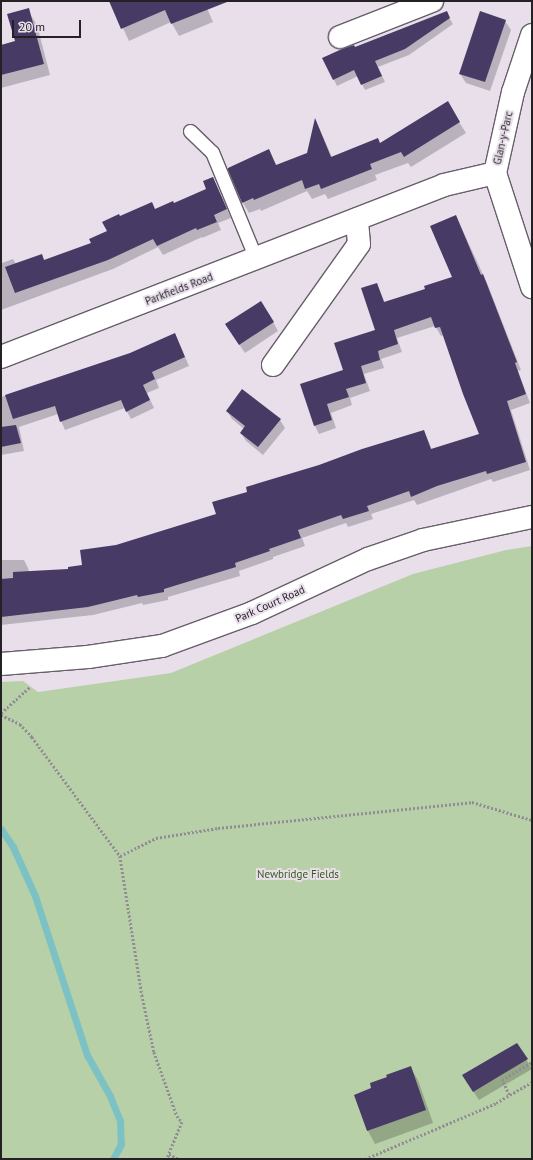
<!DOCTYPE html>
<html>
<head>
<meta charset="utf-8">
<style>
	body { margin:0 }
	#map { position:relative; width:533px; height:1160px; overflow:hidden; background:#e8dfeb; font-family:"PT Sans",sans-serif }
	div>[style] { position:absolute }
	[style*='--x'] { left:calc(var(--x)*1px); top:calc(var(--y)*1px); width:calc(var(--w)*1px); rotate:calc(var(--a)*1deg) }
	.green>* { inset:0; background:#b8d0a8 }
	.shadow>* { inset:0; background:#0003 }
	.stream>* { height:7px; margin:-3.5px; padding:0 3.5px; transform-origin:3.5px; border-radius:3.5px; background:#7cc2c4 }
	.building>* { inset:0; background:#473b65 }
	.path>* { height:2.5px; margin-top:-1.25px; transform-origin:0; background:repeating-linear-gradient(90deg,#938c95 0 2px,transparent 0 4px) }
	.roads { filter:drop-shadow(1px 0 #675f69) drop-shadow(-1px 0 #675f69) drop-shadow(0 1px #675f69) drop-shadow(0 -1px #675f69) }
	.lane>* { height:13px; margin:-6.5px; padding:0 6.5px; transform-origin:6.5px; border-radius:6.5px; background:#fff }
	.street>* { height:22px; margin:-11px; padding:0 11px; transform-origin:11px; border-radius:11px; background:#fff }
	.secondary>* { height:22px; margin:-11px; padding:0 11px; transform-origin:11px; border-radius:11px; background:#fff }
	span { translate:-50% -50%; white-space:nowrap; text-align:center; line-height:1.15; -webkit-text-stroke:4px #e8dfeb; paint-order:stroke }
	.street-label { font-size:11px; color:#242125 }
	.park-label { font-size:11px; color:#375817 }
	.frame { position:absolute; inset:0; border:2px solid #242125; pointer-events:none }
	.scale { position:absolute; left:12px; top:20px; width:69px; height:18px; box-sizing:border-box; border:2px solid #242125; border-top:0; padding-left:5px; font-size:12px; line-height:14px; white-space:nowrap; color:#242125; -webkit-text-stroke:3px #e8dfeb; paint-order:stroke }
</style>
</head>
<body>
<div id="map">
	<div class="green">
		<i style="clip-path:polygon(532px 546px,532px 1159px,1px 1159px,1px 682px,23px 681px,38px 692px,171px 673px,413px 574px,506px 550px)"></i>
	</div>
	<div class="shadow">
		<i style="clip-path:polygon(110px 1px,204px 1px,213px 22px,179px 36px,171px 22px,129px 41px)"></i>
		<i style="clip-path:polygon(446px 13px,453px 24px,409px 55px,378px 67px,385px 82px,365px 90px,358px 76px,337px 86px,324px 59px,355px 48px)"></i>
		<i style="clip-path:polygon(30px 14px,37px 25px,50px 75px,1px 88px,1px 46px,16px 42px)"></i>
		<i style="clip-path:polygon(505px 21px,511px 30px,490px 91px,466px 83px,460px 74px)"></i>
		<i style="clip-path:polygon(316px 121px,332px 157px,459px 122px,466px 133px,411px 167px,408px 163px,375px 175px,377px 180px,328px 199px,325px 194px,312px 199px,307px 191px,261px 211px,260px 209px,249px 213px,243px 203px,268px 151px,277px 166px,308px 154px)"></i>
		<i style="clip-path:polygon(213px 178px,231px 218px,218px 223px,221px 230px,202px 238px,202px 237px,163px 255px,158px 247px,113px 269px,1px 310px,1px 261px,2px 263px,13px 259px,16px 264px,41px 255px,45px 261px,92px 243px,108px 231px,120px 217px,155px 210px,174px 204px,208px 190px)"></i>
		<i style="clip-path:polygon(456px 216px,487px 283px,521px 370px,518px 371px,530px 403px,511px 410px,530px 470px,493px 482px,491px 479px,417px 505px,414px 500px,371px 514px,373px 519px,348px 527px,346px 523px,302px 538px,305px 546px,273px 557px,273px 559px,239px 571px,240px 576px,168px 597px,168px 600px,143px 605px,142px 603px,93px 615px,1px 625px,1px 560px,24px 560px,28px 568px,29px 572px,69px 570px,83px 566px,116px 546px,217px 515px,248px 493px,319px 466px,424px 431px,432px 450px,481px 434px,444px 335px,441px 336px,435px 326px,397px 338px,402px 352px,381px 359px,384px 368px,364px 374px,370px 391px,350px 398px,352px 405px,331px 413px,336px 428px,319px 434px,315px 426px,301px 385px,344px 371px,376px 330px,377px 284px,385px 303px,427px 289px,453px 278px)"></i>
		<i style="clip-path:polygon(273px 322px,278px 331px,245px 353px,232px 334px)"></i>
		<i style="clip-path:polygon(179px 343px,189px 366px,156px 380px,159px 388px,147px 393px,154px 408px,131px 419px,125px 408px,65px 430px,58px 414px,19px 427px,24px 451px,1px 455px,1px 397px)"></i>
		<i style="clip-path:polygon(227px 411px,280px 420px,285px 428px,263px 455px,246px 441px,241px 433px,244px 429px,232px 419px)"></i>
		<i style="clip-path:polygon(517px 1044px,532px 1069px,479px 1100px,469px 1085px)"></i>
		<i style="clip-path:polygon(410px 1067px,418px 1080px,433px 1123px,375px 1144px,368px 1131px,373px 1089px)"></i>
	</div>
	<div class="stream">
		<i style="--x:1;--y:829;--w:22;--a:56"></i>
		<i style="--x:13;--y:847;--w:54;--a:65.8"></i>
		<i style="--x:35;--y:896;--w:167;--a:71.9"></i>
		<i style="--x:87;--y:1055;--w:47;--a:60.7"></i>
		<i style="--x:110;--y:1096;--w:27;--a:68"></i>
		<i style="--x:120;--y:1121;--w:23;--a:88"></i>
		<i style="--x:121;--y:1144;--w:17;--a:118"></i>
	</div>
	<div class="building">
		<i style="clip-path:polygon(109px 1px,227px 1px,227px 2px,171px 24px,165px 10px,121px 29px)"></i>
		<i style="clip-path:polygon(29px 8px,44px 64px,1px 75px,1px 45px,15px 41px,7px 14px)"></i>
		<i style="clip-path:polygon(447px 11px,450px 18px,405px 49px,375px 61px,382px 76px,361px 85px,354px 70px,333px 80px,322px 58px,342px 49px,354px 45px,355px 47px)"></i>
		<i style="clip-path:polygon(480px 11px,506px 20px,485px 82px,459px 74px)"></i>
		<i style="clip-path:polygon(448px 101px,460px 122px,404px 157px,401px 152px,370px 164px,372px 169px,321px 189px,319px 184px,305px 189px,302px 180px,254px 200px,253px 198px,242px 203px,228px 170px,228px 168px,269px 149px,276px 165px,307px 153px,315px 118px,331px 157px,378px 138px,380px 143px)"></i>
		<i style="clip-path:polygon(213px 177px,227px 209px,214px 215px,217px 222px,197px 230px,196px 228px,157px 246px,153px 239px,108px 260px,15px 293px,5px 267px,42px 254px,44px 260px,91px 243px,89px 239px,107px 231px,102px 222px,119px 214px,120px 216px,152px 202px,155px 209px,173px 201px,174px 203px,206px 189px,203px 181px)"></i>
		<i style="clip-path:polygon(456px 215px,481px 275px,483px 274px,517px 362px,515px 363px,526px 394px,507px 401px,526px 462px,487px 474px,486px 471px,437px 486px,411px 497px,409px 491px,367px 506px,369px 511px,343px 519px,341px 515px,298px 530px,301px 538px,269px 549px,270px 551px,235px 563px,236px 567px,164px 589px,164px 592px,138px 597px,137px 595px,88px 607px,1px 617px,1px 579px,13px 578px,13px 572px,68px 569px,68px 567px,82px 565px,80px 550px,116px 545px,216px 514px,212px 502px,247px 492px,246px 487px,319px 465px,362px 449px,424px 430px,431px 449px,479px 434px,463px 394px,440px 327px,435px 328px,431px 317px,394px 330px,398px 344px,378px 351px,380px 360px,361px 366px,366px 383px,346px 389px,349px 397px,327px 404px,332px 420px,314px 426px,300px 384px,343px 370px,334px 343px,375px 330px,361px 288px,377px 283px,384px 302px,425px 289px,424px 286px,452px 277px,430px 226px)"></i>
		<i style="clip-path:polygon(261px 301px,274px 322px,239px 345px,225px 324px)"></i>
		<i style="clip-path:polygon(175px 333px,185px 357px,152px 372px,155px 379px,143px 385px,150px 400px,126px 412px,121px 400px,60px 422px,55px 406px,13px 419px,5px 395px,130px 353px)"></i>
		<i style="clip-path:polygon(242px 389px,281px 419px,258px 447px,240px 433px,245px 426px,226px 411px)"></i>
		<i style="clip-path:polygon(16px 425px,21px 443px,1px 447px,1px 427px)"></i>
		<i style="clip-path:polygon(517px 1043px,528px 1059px,473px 1092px,462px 1075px)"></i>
		<i style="clip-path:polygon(411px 1066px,426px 1110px,367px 1131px,354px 1095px,371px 1088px,370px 1083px,387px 1077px,386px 1075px)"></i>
	</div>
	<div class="path">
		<i style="--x:1;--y:713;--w:40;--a:-42"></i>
		<i style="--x:1;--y:715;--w:21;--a:25"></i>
		<i style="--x:20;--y:724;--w:18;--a:47"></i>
		<i style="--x:32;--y:737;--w:148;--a:53.5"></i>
		<i style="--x:120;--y:856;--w:141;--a:81"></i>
		<i style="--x:142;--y:995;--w:58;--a:78.1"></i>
		<i style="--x:154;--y:1052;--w:68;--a:70.2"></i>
		<i style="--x:177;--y:1116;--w:8;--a:50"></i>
		<i style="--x:182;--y:1122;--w:40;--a:112"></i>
		<i style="--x:120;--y:856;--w:40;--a:-26.6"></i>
		<i style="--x:156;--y:838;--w:63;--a:-9.2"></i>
		<i style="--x:218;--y:828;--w:255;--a:-5.8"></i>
		<i style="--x:472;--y:802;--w:63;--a:16.7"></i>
		<i style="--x:509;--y:1095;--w:17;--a:-115"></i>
		<i style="--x:502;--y:1080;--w:35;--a:-31"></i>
		<i style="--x:169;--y:1154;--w:11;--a:27"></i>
		<i style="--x:365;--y:1159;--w:142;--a:-23.1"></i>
		<i style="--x:496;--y:1103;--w:42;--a:-30.3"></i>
	</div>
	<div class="roads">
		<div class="lane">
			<i style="--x:190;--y:131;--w:30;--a:44"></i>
			<i style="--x:212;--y:152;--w:116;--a:67.6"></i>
		</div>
		<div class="street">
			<i style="--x:340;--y:37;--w:99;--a:-21.4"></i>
			<i style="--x:1;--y:357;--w:475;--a:-21.2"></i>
			<i style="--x:444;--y:185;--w:52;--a:-13.2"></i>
			<i style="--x:273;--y:365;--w:148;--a:-54.6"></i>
			<i style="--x:359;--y:244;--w:25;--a:-95"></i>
			<i style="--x:1;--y:664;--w:87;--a:-4.6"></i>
			<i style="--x:88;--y:657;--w:75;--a:-8.5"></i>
			<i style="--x:162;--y:646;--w:96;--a:-20.1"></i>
			<i style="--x:252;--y:613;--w:128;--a:-25"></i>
			<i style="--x:368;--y:559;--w:58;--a:-19.1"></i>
			<i style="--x:423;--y:540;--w:111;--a:-11.9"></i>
		</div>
		<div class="secondary">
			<i style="--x:532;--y:35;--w:60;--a:108.4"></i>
			<i style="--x:513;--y:92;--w:83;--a:102.5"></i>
			<i style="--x:495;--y:173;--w:120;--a:72"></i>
		</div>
	</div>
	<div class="street-label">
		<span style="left:503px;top:138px;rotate:-77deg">Glan-y-Parc</span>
		<span style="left:179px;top:289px;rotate:-21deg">Parkfields Road</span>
		<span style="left:270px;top:604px;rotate:-24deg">Park Court Road</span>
	</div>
	<div class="park-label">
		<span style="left:298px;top:874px">Newbridge Fields</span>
	</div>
	<div class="frame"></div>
	<div class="scale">20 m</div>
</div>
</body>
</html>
